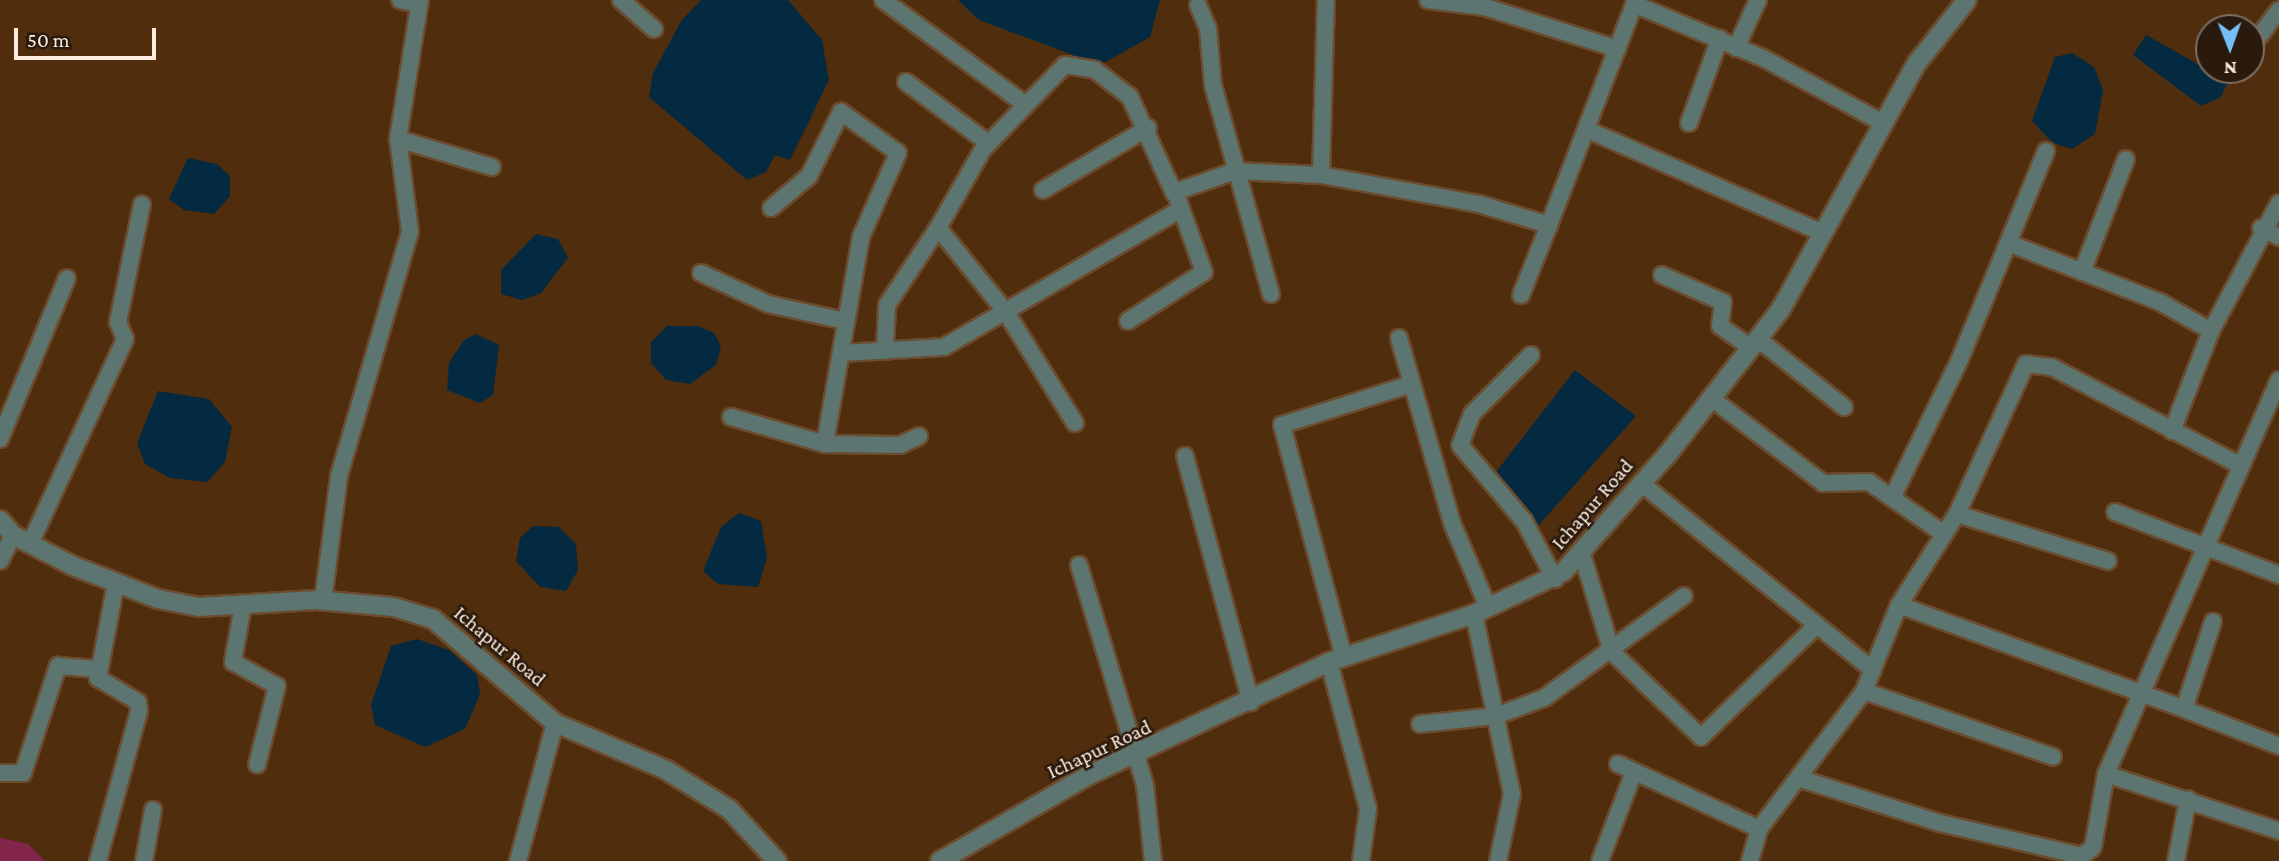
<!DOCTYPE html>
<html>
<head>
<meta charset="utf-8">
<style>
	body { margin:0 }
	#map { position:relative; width:2279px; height:861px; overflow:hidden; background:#4f2d0d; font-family:"Crimson Pro",serif }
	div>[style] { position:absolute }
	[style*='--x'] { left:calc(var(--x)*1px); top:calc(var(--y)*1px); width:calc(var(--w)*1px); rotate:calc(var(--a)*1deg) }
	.green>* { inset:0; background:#83244a }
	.water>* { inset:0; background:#042a41 }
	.roads { filter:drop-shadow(2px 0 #6b4c2e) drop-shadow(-2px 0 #6b4c2e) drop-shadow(0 2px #6b4c2e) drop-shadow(0 -2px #6b4c2e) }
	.minor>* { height:16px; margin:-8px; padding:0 8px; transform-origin:8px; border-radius:8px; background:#5d7570 }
	.tertiary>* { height:18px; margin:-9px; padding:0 9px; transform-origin:9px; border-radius:9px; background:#5d7570 }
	span { translate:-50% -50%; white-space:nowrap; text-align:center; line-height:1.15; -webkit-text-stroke:5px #291a0d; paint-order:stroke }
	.street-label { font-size:21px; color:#feecde }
	.north { position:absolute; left:2195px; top:14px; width:70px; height:70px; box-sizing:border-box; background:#291a0d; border:2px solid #7e6e61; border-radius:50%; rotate:179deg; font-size:19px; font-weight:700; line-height:28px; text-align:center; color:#feecde }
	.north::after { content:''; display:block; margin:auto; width:24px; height:32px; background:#74c0f6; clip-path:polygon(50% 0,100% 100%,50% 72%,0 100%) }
	.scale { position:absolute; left:14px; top:28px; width:142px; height:32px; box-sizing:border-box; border:4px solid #feecde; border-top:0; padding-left:9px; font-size:21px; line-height:24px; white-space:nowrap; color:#feecde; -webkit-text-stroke:5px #291a0d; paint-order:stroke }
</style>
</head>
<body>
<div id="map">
	<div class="green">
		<i style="clip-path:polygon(0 838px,28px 844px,45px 861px,0 861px)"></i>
	</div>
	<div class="water">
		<i style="clip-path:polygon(701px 0,788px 0,822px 40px,829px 80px,790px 160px,775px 155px,766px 172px,747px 180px,649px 97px,653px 73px,682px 20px)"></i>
		<i style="clip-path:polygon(958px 0,1160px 0,1150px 37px,1100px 65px,979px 20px)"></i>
		<i style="clip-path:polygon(2146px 35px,2228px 81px,2221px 97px,2201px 106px,2133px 55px)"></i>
		<i style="clip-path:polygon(2072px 53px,2094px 67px,2103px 90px,2095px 134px,2072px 149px,2053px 143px,2032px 121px,2055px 57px)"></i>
		<i style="clip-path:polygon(188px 158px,217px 164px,230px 176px,230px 196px,214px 214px,184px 210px,169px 199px)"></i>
		<i style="clip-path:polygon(536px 234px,558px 239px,568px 258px,541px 293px,522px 300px,501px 294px,501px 270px)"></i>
		<i style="clip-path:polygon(667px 326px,698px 326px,714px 333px,721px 346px,716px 365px,690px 384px,666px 380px,651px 363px,651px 342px)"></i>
		<i style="clip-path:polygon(476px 334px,499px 345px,493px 395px,480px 403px,447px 390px,449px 363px,464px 340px)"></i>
		<i style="clip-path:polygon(1575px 370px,1636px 416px,1538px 526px,1493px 476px)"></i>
		<i style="clip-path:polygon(158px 391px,209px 399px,232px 427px,225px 462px,207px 482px,170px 478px,145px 464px,137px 443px)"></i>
		<i style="clip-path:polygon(739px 513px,761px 521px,767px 558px,758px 587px,718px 584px,703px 571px,721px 527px)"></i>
		<i style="clip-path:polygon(533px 526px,559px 527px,576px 544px,578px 570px,566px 591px,540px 587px,516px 561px,520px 538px)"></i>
		<i style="clip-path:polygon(417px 639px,449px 650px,477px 675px,480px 694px,465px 729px,425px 747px,375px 725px,371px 705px,391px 646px)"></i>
	</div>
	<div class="roads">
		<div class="minor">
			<i style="--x:400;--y:0;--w:19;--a:12"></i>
			<i style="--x:621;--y:0;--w:44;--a:41.3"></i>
			<i style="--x:883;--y:0;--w:177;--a:36.3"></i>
			<i style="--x:1428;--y:0;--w:57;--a:7"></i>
			<i style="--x:1485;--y:7;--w:139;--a:17.5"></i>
			<i style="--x:1634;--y:4;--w:140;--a:22.7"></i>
			<i style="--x:1763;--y:58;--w:136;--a:28.4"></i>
			<i style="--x:1198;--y:5;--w:25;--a:67"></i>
			<i style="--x:1208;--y:28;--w:57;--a:85"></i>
			<i style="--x:1213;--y:85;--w:217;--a:74.5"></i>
			<i style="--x:2251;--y:47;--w:46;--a:-52.9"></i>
			<i style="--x:1736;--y:48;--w:53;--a:-65.4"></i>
			<i style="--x:2231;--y:72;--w:3;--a:-45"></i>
			<i style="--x:906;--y:82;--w:102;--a:36.6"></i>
			<i style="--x:1689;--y:123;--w:90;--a:-70"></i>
			<i style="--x:1588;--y:130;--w:253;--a:23.7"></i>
			<i style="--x:398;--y:139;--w:98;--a:16.6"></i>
			<i style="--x:1321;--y:175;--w:175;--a:-88.4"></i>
			<i style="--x:1043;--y:190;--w:122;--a:-30.6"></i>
			<i style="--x:771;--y:208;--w:50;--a:-40.1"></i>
			<i style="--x:809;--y:176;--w:72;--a:-63.4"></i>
			<i style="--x:841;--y:112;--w:70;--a:35.7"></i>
			<i style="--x:898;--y:153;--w:92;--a:113.8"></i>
			<i style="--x:861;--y:237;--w:210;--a:99.9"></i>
			<i style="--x:825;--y:444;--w:75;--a:0.8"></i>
			<i style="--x:900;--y:445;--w:21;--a:-25"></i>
			<i style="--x:2261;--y:228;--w:20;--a:27"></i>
			<i style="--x:2011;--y:244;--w:160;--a:21.3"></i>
			<i style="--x:2160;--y:302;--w:59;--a:29.6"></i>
			<i style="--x:2211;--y:331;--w:145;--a:-62"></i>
			<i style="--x:2082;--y:272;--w:121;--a:-68.7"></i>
			<i style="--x:701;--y:273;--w:74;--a:24.8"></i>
			<i style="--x:768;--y:304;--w:79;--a:12.4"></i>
			<i style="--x:1662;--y:275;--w:67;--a:23.9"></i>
			<i style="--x:1723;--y:302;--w:24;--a:97"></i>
			<i style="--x:1720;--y:326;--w:38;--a:35"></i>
			<i style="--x:1521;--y:295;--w:75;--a:-68.2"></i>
			<i style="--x:1128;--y:321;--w:90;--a:-32.8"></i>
			<i style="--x:1204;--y:272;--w:85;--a:-109.9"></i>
			<i style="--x:1175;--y:192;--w:64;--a:-19.3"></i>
			<i style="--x:1235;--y:171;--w:86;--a:2.7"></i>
			<i style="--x:1321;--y:175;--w:161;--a:10.4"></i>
			<i style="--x:1479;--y:204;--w:73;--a:16.7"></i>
			<i style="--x:1549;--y:225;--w:241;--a:-68.9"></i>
			<i style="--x:1399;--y:338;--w:192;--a:74"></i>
			<i style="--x:1452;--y:523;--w:91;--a:66.8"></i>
			<i style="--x:1758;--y:339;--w:110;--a:38.3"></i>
			<i style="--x:885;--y:351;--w:46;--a:-87.5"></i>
			<i style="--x:887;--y:305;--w:92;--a:-56.5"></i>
			<i style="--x:842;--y:353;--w:102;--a:-3.4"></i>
			<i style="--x:944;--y:347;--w:272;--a:-30.2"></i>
			<i style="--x:1531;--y:355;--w:83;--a:135"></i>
			<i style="--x:1472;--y:414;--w:33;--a:111"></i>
			<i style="--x:1460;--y:445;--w:99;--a:49.9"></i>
			<i style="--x:1524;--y:521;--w:66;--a:61.9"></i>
			<i style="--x:2279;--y:380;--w:430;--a:113.7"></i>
			<i style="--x:2106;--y:774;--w:182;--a:18.2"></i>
			<i style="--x:1711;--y:398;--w:141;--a:37.2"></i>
			<i style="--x:1823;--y:483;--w:46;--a:-1.2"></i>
			<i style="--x:1869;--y:482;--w:91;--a:34.7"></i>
			<i style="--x:731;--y:417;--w:98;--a:16"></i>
			<i style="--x:1075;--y:423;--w:131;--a:-121.9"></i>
			<i style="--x:1006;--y:312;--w:108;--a:-129"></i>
			<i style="--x:938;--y:228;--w:91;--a:-60.3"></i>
			<i style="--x:983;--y:149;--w:117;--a:-45.7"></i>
			<i style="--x:1065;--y:65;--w:30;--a:9"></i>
			<i style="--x:1095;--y:70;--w:44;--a:37.6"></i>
			<i style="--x:1130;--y:97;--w:106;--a:65.4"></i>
			<i style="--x:2172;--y:431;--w:107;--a:-68.7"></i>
			<i style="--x:0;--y:439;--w:174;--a:-67.4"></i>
			<i style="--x:1185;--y:456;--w:255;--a:75"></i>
			<i style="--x:1641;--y:483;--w:298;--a:38.9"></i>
			<i style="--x:1892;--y:498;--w:155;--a:-63.9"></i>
			<i style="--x:1960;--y:359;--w:225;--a:-67.5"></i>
			<i style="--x:2115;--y:512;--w:176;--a:21"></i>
			<i style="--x:1957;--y:514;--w:158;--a:17.3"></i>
			<i style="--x:30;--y:544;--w:226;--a:-65.1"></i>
			<i style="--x:125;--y:339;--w:18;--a:-112"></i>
			<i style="--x:118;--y:322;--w:120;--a:-78.5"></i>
			<i style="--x:1582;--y:554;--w:102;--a:73"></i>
			<i style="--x:1612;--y:652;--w:123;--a:43.7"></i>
			<i style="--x:1701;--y:737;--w:161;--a:-44"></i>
			<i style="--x:0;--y:561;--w:29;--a:-63"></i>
			<i style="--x:1079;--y:565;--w:230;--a:73.3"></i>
			<i style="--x:1145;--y:785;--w:76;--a:84"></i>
			<i style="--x:323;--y:601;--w:126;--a:-82.7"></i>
			<i style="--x:339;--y:476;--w:255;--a:-73.8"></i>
			<i style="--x:410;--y:231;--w:93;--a:-97.4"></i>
			<i style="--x:398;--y:139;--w:141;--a:-81"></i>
			<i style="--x:243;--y:605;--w:58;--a:100"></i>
			<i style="--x:233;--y:662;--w:50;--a:28.6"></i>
			<i style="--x:277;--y:686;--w:81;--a:104.2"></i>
			<i style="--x:1899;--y:605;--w:303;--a:20"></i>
			<i style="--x:2184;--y:709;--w:92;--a:-71.6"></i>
			<i style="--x:1474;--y:614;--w:184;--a:78.1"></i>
			<i style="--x:1512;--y:794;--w:68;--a:101.8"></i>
			<i style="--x:1344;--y:658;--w:241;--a:-104.9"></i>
			<i style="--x:1282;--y:425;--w:135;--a:-17.6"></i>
			<i style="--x:1329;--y:662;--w:152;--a:75.1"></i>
			<i style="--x:1368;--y:809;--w:52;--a:97.7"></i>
			<i style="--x:1864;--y:691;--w:200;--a:19.2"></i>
			<i style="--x:2184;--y:709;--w:102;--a:21.3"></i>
			<i style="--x:1420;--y:724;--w:76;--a:-6"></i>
			<i style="--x:1496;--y:716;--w:51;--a:-20.6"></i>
			<i style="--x:1544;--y:698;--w:173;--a:-36.1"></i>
			<i style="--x:1618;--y:764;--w:155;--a:24.7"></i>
			<i style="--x:0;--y:773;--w:23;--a:0"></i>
			<i style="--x:23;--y:773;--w:113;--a:-71.9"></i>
			<i style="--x:58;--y:666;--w:40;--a:4.3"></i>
			<i style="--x:1801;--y:779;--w:146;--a:17.6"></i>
			<i style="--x:1940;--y:823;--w:146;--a:13.1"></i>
			<i style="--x:2082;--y:856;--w:14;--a:-39"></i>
			<i style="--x:2093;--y:847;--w:74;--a:-79.9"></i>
			<i style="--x:98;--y:861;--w:156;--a:-74.7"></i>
			<i style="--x:139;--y:711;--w:9;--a:-96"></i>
			<i style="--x:138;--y:702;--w:47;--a:-149"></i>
			<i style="--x:98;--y:678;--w:97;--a:-79.3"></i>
			<i style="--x:144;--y:861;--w:52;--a:-80"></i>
			<i style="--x:518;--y:861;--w:143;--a:-75"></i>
			<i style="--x:1600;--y:861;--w:95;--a:-69.1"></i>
			<i style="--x:1750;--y:861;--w:33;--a:-74"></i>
			<i style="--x:1759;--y:829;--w:173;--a:-52.7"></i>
			<i style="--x:1864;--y:691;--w:93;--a:-67.9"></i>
			<i style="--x:1899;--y:605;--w:108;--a:-57.5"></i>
			<i style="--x:1957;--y:514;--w:165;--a:-65.3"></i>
			<i style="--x:2026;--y:364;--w:26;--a:7"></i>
			<i style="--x:2052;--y:367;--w:213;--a:27.6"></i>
			<i style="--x:2176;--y:861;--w:63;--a:-79"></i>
		</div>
		<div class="tertiary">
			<i style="--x:0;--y:520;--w:20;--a:49"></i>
			<i style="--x:13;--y:535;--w:65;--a:27.3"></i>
			<i style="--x:71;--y:565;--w:93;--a:21.3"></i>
			<i style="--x:158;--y:599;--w:42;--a:11"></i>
			<i style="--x:199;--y:607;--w:117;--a:-3.4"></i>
			<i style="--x:316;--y:600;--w:78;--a:5.1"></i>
			<i style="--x:394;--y:607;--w:41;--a:17.1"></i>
			<i style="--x:433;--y:619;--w:160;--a:40.4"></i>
			<i style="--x:555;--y:723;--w:121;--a:22.9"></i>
			<i style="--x:666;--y:770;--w:74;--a:31.8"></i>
			<i style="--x:729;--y:809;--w:71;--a:47.3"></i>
			<i style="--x:940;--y:861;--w:172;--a:-30"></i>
			<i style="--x:1089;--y:775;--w:265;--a:-25.2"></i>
			<i style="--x:1329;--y:662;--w:153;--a:-18.3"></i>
			<i style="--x:1474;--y:614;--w:98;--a:-25.3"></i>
			<i style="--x:1563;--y:572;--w:157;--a:-48.4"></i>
			<i style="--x:1667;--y:455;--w:185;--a:-52"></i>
			<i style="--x:1781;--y:309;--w:281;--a:-61.1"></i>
			<i style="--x:1917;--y:63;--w:80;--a:-51.6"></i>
		</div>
	</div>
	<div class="street-label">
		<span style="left:1592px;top:504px;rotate:-49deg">Ichapur Road</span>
		<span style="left:500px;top:646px;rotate:40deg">Ichapur Road</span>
		<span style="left:1099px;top:749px;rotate:-25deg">Ichapur Road</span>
	</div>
	<div class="north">N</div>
	<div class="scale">50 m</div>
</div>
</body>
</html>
